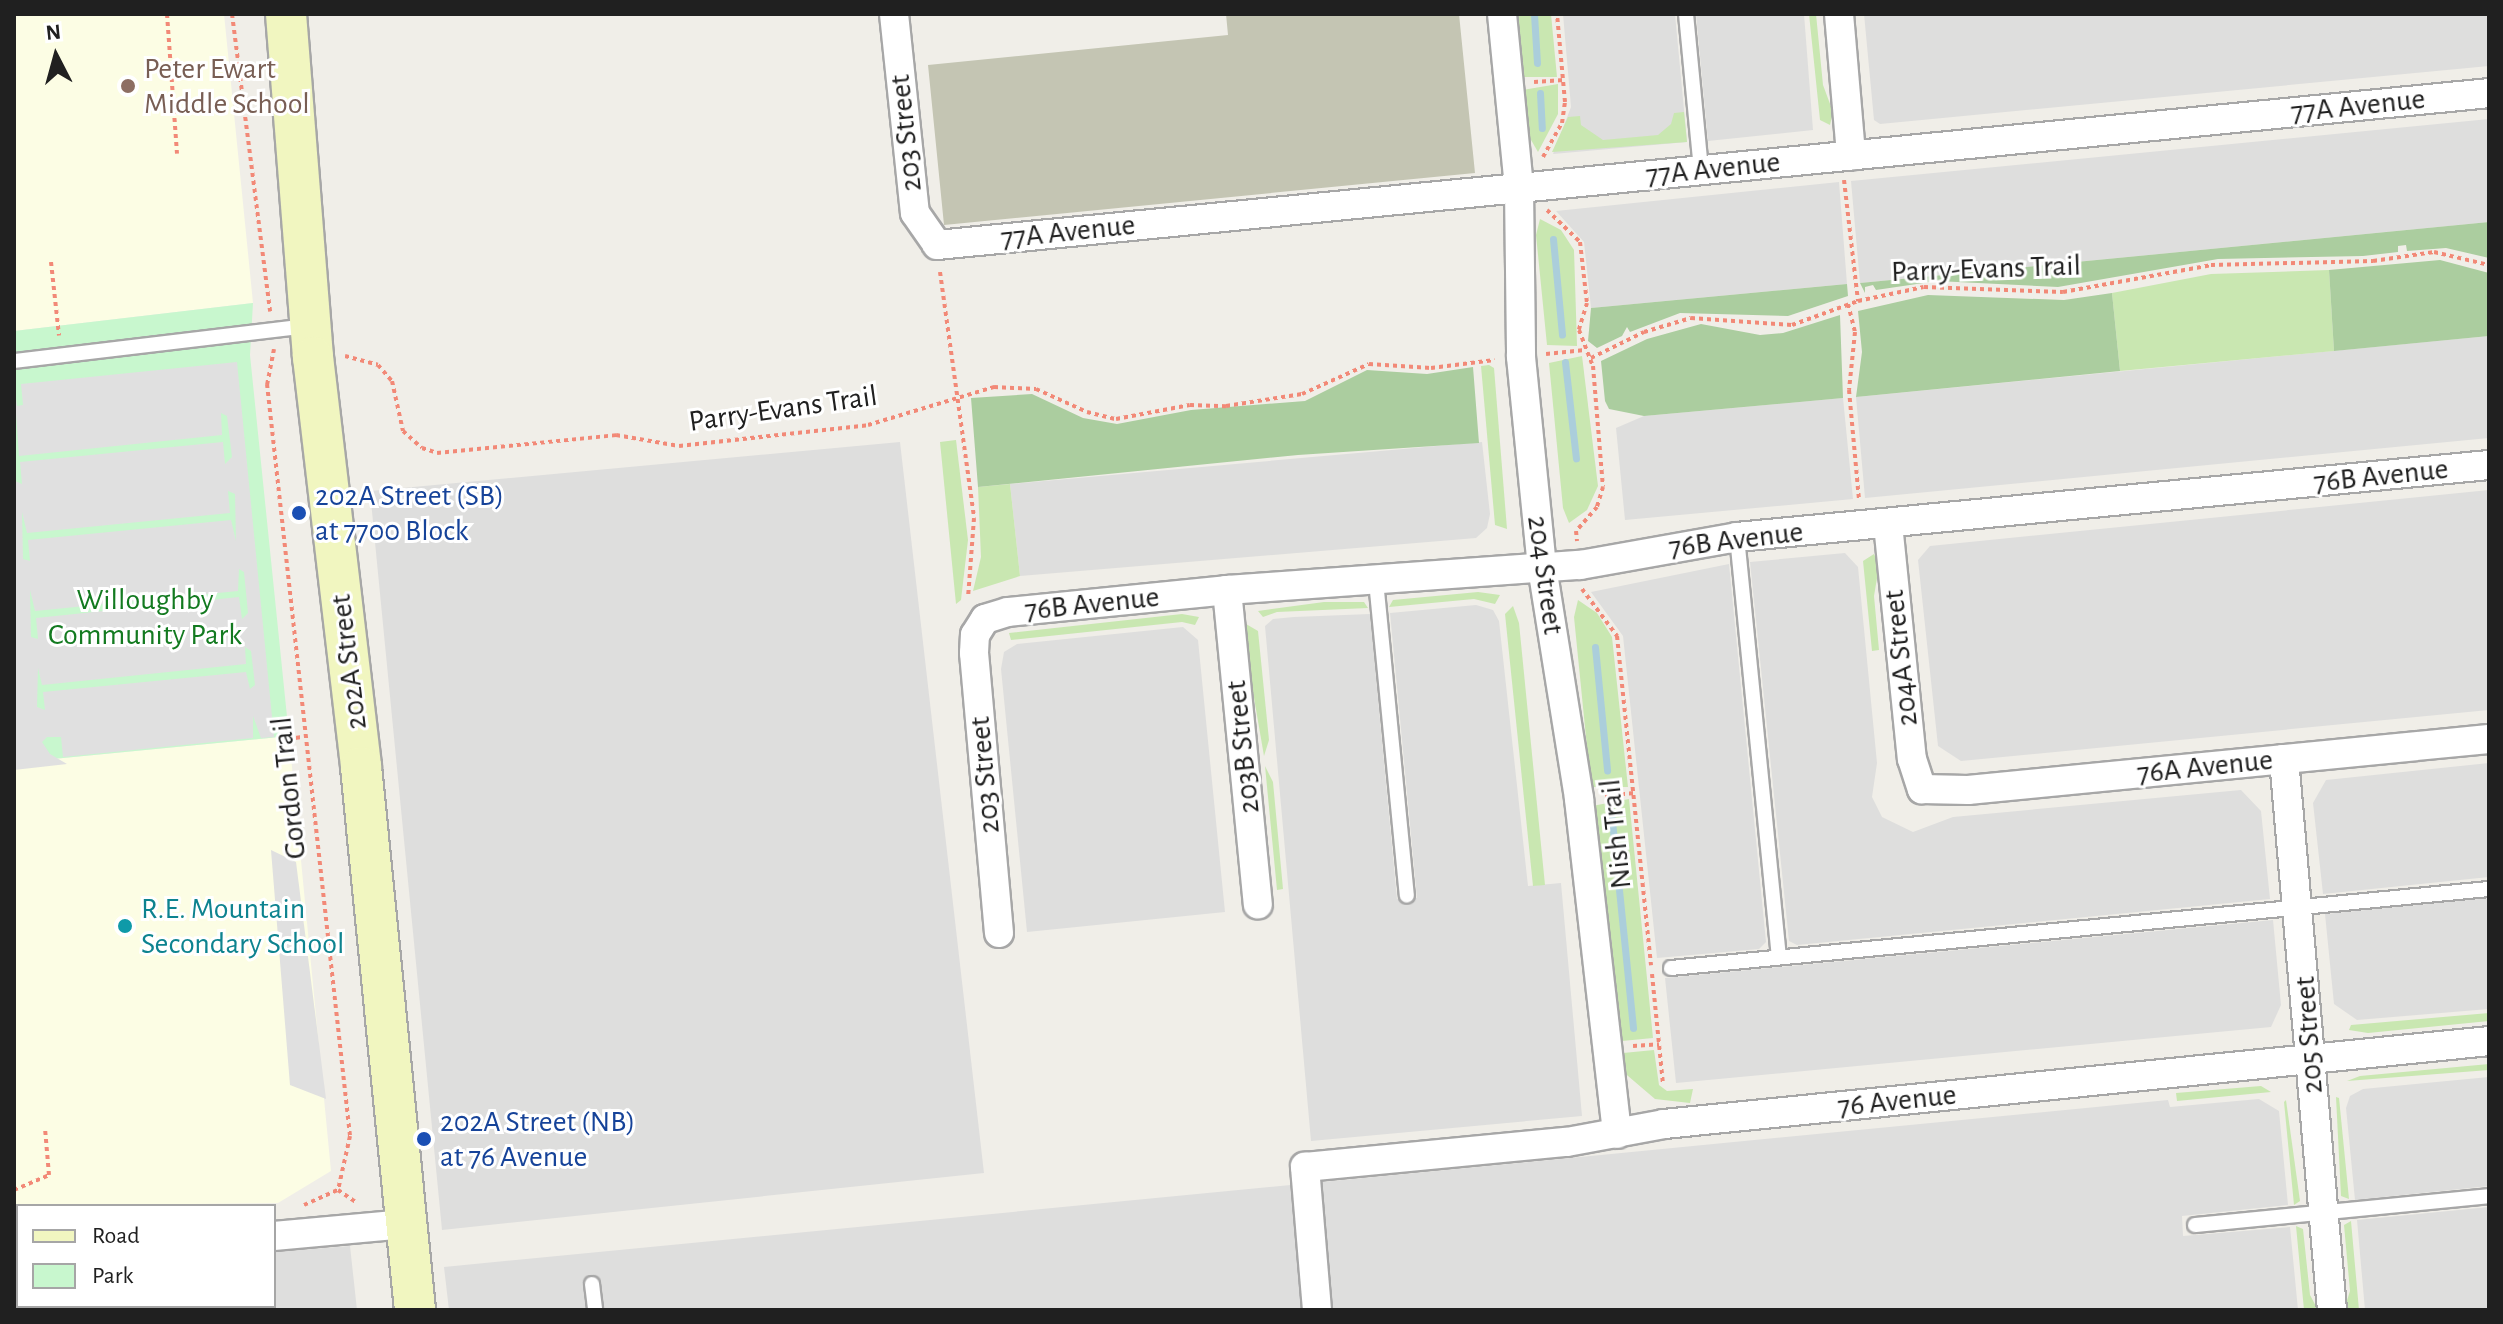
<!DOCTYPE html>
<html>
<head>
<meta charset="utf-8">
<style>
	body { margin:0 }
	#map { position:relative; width:2503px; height:1324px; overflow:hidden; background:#f0eee8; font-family:"Alegreya Sans",sans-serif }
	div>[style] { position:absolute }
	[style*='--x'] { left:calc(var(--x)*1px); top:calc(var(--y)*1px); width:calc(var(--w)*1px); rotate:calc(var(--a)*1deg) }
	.residential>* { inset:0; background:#dededd }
	.education>* { inset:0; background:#fcfde4 }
	.construction>* { inset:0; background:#c4c5b3 }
	.grass>* { inset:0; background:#c9e7b1 }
	.forest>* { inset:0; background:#abcd9f }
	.park>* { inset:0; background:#c8f7ce }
	.parking>* { inset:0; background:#e0e0e0 }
	.stream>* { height:7px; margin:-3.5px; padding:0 3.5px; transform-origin:3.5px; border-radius:3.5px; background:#abcedb }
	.path>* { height:4px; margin-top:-2px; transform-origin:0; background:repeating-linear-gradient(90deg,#f28977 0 4px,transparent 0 8px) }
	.roads { filter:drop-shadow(2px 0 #a7a7a7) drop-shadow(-2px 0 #a7a7a7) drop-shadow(0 2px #a7a7a7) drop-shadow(0 -2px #a7a7a7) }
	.service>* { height:14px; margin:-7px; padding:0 7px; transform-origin:7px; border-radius:7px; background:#fff }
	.minor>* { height:28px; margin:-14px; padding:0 14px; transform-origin:14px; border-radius:14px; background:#fff }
	.secondary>* { height:40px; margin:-20px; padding:0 20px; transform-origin:20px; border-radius:20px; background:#f1f6c0 }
	.dots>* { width:22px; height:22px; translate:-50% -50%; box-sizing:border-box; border:4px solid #fff; border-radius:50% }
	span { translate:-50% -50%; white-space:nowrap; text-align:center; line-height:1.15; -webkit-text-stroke:6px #fff; paint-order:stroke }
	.education-label { font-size:30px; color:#785e54 }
	.left { translate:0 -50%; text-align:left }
	.street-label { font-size:30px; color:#202020 }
	.transit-label { font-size:30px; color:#164399 }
	.park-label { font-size:30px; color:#137a20 }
	.culture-label { font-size:30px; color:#0d838f }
	.frame { position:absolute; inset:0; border:16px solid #202020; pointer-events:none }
	.legend { position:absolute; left:16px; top:1204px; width:260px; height:104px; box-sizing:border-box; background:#fff; border:2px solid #a6a6a6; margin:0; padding:10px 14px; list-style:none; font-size:24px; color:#202020 }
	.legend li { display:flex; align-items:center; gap:16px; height:40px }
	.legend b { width:40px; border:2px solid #a6a6a6 }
	.north { position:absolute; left:16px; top:16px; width:80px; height:80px; -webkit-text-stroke:6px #fff; paint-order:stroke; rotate:354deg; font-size:22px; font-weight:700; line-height:32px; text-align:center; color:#202020 }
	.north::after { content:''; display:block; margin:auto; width:28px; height:36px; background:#202020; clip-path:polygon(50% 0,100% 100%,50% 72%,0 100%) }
</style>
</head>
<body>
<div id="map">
	<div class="residential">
		<i style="clip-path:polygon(1563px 14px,1675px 14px,1687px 142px,1553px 154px,1571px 107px)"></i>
		<i style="clip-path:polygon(1696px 14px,1804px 14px,1813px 130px,1708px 141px)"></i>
		<i style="clip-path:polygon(1864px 14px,2489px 14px,2489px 66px,1880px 124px,1874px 120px)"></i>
		<i style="clip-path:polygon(2489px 119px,2489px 222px,1860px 283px,1851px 181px)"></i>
		<i style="clip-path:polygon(1839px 182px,1847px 284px,1591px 308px,1584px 242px,1556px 211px)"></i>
		<i style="clip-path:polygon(2489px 336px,2489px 438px,1865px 498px,1856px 397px)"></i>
		<i style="clip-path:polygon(1843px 398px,1853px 499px,1625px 520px,1616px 428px,1644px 416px)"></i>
		<i style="clip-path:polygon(900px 442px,984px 1173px,442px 1230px,370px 491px)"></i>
		<i style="clip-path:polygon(1482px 442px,1490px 514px,1487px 528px,1476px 538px,1020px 576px,1010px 484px)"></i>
		<i style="clip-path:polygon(2489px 490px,2489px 710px,1961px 761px,1938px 746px,1918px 560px,1930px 546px)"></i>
		<i style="clip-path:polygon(1845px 553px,1858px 567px,1877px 763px,1872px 797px,1882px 817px,1913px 832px,1953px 817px,2241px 790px,2261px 811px,2270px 899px,1797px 945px,1789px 941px,1750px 562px)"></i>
		<i style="clip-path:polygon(1729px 564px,1766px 942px,1759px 949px,1657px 958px,1623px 636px,1591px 592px)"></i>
		<i style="clip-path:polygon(1476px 605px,1493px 610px,1499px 621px,1528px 886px,1561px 883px,1582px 1116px,1311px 1141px,1265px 626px,1273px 619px,1294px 617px,1370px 614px,1397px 899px,1417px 898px,1390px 613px)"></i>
		<i style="clip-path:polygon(1183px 627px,1198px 640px,1225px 912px,1027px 932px,1001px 669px,1004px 652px,1017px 644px)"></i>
		<i style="clip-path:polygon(2489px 763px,2489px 877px,2323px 894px,2313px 803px,2326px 780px)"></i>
		<i style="clip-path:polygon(2489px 898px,2489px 1009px,2357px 1020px,2334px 1004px,2325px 914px)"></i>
		<i style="clip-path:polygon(2273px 920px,2281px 1005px,2271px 1027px,1676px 1083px,1665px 978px)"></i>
		<i style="clip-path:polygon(2489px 1077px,2489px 1186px,2355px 1200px,2346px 1108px,2350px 1096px,2363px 1089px)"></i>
		<i style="clip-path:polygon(2259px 1099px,2279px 1111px,2288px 1205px,2182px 1216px,2183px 1236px,2290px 1227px,2298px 1310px,449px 1310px,444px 1267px,2168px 1100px,2170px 1107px)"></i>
		<i style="clip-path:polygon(2489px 1207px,2489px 1310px,2365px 1310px,2357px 1220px)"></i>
		<i style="clip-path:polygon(350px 1246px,357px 1310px,14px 1310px,18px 1274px,18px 1306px,274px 1306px,274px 1252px)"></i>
	</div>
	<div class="education">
		<i style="clip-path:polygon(14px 14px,224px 14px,253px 303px,14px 331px)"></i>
		<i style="clip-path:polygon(289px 736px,331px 1171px,278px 1203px,18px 1206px,14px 1229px,14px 754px,33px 761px)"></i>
	</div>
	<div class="construction">
		<i style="clip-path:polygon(1226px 14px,1459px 14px,1475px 173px,944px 225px,928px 65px,1228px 35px)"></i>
	</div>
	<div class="grass">
		<i style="clip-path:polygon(1514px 14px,1551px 14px,1557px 77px,1521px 77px)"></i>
		<i style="clip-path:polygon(1809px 14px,1816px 14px,1823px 85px,1833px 112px,1830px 125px,1820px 120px)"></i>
		<i style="clip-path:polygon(1558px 84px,1558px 114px,1538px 152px,1527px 133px,1523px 90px)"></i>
		<i style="clip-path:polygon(1684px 112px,1687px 142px,1552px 152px,1568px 117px,1580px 116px,1581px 125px,1603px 140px,1658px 135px,1671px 124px,1674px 113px)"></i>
		<i style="clip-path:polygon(1540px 219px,1561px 230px,1574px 250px,1577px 346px,1547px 345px,1536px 235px)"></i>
		<i style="clip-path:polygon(2329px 270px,2334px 351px,2120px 371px,2112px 293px,2211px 274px)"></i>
		<i style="clip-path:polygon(1582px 356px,1598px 486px,1587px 510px,1569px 523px,1563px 508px,1549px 363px)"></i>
		<i style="clip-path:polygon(1489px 365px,1494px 368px,1507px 529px,1495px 525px,1481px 366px)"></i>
		<i style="clip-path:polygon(956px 440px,968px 540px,961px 600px,956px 604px,940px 442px)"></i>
		<i style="clip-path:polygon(1010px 484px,1020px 576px,973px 591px,981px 557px,978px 487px)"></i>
		<i style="clip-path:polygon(1874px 554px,1879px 566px,1874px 596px,1879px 650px,1872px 651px,1863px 561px)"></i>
		<i style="clip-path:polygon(1478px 592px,1500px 595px,1495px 604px,1474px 599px,1389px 607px,1393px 600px)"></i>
		<i style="clip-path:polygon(1578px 600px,1597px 613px,1612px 637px,1628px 787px,1591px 787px,1574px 617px)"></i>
		<i style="clip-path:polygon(1324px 602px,1364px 602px,1368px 608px,1277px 612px,1263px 617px,1258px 611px)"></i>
		<i style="clip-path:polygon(1513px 606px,1519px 623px,1545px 885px,1533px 886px,1505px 614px)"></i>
		<i style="clip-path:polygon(1182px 614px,1199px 617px,1195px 625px,1182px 622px,1011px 640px,1009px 633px)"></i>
		<i style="clip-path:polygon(1246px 624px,1258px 631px,1269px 740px,1264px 756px,1243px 634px)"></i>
		<i style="clip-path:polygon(1265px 766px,1273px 782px,1283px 889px,1277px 890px)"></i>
		<i style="clip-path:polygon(1629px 799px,1653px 1038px,1622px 1041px,1615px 1037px,1606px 944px,1612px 943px,1610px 933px,1606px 933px,1592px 806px)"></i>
		<i style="clip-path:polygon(2489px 1013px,2489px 1021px,2368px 1033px,2349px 1030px,2351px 1025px)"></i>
		<i style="clip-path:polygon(1654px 1050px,1659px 1085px,1667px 1091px,1693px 1089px,1690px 1103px,1655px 1099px,1621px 1070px,1618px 1057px,1623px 1053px)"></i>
		<i style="clip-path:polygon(2489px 1064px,2489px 1070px,2347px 1081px,2360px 1076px)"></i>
		<i style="clip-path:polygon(2261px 1086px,2271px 1092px,2177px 1101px,2176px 1093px)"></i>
		<i style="clip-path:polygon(2336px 1097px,2339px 1098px,2349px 1199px,2341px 1196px)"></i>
		<i style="clip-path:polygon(2286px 1100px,2300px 1201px,2294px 1205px,2284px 1102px)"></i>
		<i style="clip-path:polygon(2351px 1221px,2359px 1310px,2344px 1310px,2350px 1291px,2344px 1225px)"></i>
		<i style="clip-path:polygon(2296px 1226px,2303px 1229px,2310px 1295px,2318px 1310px,2304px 1310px)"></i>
	</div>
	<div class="forest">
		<i style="clip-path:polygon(2489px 222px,2489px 258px,2446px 248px,2407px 251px,2406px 245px,2398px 246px,2398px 252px,2363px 256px,2218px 259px,2058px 287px,1937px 281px,1876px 290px,1873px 285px,1865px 287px,1865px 293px,1860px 283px)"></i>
		<i style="clip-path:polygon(2440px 260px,2489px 273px,2489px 336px,2334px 351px,2329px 270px)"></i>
		<i style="clip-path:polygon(1847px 284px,1848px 296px,1788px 316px,1680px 313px,1630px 332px,1627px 327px,1622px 336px,1597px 348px,1588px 341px,1591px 308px)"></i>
		<i style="clip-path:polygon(2112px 293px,2120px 371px,1856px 397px,1862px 352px,1858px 311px,1928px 295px,2064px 300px)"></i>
		<i style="clip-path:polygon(1840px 315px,1843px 398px,1644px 416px,1609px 409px,1605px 401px,1601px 361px,1647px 339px,1701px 324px,1760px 335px,1783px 333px)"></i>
		<i style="clip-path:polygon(1473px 367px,1479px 443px,1298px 455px,978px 487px,971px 398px,1032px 394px,1083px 418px,1117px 424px,1191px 410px,1305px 401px,1367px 370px,1427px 374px)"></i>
	</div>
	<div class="park">
		<i style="clip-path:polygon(253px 303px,250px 355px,289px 736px,32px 761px,14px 754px,14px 331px)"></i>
	</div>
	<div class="parking">
		<i style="clip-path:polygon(evenodd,237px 362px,274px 737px,261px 738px,253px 716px,253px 738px,63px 757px,61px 737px,47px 737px,42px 742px,50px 754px,67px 764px,14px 770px,14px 473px,15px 481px,22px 484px,20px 462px,223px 442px,225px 464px,232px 457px,227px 416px,221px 413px,222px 435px,19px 456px,14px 385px,17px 406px,23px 405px,21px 384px,237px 362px,228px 491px,235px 494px,236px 541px,231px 520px,28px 540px,30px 561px,23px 559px,22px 512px,27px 533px,230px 513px,228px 491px,237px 362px,239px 569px,244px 572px,248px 613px,242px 619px,239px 597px,36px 618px,38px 639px,31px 637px,30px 590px,35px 611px,238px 591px,239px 569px,237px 362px,245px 647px,251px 651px,255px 685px,250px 689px,246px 672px,43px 692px,45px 710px,37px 707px,38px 668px,42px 685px,246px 664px,245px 647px)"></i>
		<i style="clip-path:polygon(271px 850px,296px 862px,326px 1099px,290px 1085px)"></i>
	</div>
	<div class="stream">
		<i style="--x:1534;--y:14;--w:49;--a:86.5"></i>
		<i style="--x:1540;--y:93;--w:35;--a:87"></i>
		<i style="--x:1553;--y:239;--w:96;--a:84.6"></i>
		<i style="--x:1565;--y:362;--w:97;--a:83.5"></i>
		<i style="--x:1595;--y:647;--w:124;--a:84.4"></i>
		<i style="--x:1611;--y:811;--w:218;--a:84.2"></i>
	</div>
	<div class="path">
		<i style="--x:167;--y:14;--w:140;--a:85.9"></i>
		<i style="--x:232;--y:14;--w:300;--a:82.7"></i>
		<i style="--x:1534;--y:82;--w:30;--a:-4"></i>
		<i style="--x:1543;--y:157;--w:39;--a:-61"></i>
		<i style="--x:1562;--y:123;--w:21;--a:-82"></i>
		<i style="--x:1565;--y:102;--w:88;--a:-95.2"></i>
		<i style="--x:1844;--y:180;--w:122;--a:83.4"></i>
		<i style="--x:1547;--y:210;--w:46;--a:44.1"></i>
		<i style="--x:1580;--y:242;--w:61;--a:83.5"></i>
		<i style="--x:1587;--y:303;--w:28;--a:107"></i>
		<i style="--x:1579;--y:330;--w:39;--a:69"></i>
		<i style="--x:1593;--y:366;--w:121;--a:85.3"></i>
		<i style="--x:1603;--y:487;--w:21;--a:107"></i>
		<i style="--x:1597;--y:507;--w:32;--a:131"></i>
		<i style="--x:1576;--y:531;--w:10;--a:84"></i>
		<i style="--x:51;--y:262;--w:74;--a:83.8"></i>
		<i style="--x:940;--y:272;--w:248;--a:82.1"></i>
		<i style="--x:974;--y:518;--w:80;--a:94.3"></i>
		<i style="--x:1848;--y:304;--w:29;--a:76"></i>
		<i style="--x:1855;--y:332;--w:58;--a:95.9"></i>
		<i style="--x:1849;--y:390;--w:109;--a:84.8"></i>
		<i style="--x:274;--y:349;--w:36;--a:101"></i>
		<i style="--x:267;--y:384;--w:757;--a:83.7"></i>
		<i style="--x:350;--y:1136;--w:55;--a:102.5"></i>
		<i style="--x:338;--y:1190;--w:22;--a:34"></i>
		<i style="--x:1546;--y:354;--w:39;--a:-6"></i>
		<i style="--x:345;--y:356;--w:34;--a:15"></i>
		<i style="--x:378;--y:365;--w:21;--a:49"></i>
		<i style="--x:392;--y:381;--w:51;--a:77.6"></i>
		<i style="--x:403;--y:431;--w:25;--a:42"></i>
		<i style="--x:422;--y:448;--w:16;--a:18"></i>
		<i style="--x:437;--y:453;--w:180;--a:-5.7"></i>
		<i style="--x:616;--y:435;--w:64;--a:9.9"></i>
		<i style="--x:679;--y:446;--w:190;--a:-6.3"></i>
		<i style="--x:868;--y:425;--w:132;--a:-16.8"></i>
		<i style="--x:994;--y:387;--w:42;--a:2.7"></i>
		<i style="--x:1036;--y:389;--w:56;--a:24.3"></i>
		<i style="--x:1087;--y:412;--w:30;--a:14"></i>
		<i style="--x:1116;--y:419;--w:75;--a:-10.7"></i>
		<i style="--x:1190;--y:405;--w:36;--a:2"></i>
		<i style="--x:1226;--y:406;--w:77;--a:-9"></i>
		<i style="--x:1302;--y:394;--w:73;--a:-24.1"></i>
		<i style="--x:1369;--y:364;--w:62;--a:3.7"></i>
		<i style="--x:1431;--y:368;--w:64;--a:-7.2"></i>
		<i style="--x:1591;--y:358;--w:59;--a:-26.1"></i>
		<i style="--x:1644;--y:332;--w:49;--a:-16.6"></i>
		<i style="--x:1691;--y:318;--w:101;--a:4"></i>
		<i style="--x:1792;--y:325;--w:70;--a:-20"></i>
		<i style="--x:1858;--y:301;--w:67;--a:-12"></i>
		<i style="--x:1924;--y:287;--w:139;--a:2.1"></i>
		<i style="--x:2063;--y:292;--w:150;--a:-10.3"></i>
		<i style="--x:2211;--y:265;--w:162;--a:-1.4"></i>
		<i style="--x:2373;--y:261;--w:62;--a:-8.4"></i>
		<i style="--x:2434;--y:252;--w:57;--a:13.3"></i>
		<i style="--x:1582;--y:589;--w:59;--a:53.3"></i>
		<i style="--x:1617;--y:636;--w:331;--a:84.1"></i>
		<i style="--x:288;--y:739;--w:14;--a:-8"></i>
		<i style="--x:1605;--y:796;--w:29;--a:-6"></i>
		<i style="--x:1652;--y:974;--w:111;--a:84.3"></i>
		<i style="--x:1633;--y:1046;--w:26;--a:-4"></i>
		<i style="--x:14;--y:1190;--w:38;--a:-23"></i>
		<i style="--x:49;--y:1175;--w:47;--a:-94.9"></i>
		<i style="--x:304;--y:1205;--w:37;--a:-24"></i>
	</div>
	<div class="roads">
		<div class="service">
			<i style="--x:1686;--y:14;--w:157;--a:84.5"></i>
			<i style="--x:14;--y:361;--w:297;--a:-6.8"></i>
			<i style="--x:1737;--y:537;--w:422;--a:84.3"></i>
			<i style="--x:1376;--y:581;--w:316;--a:84.4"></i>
			<i style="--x:1671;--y:968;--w:822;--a:-5.52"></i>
			<i style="--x:2195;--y:1225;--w:295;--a:-5.6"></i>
			<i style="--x:592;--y:1284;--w:26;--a:83"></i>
		</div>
		<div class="minor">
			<i style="--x:894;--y:14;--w:200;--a:84"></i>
			<i style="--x:915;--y:213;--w:39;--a:55"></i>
			<i style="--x:937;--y:245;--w:1559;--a:-5.59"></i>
			<i style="--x:1502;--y:14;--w:175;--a:84.4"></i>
			<i style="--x:1519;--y:188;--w:169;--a:89.3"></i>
			<i style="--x:1521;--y:357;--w:211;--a:84.3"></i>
			<i style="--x:1542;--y:567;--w:235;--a:80.9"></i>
			<i style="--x:1579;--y:799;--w:337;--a:83.5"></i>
			<i style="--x:1839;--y:14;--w:142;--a:85.1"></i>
			<i style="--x:1888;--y:524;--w:236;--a:84.2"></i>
			<i style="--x:1912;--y:759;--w:32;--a:72"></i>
			<i style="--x:1922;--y:789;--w:46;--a:1.2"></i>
			<i style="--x:1968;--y:790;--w:523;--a:-5.59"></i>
			<i style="--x:1227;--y:590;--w:316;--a:84.4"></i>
			<i style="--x:2284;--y:759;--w:553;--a:85.02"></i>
			<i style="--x:999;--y:933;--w:281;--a:-95.1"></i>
			<i style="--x:974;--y:653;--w:18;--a:-87"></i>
			<i style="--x:975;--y:635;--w:19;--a:-58"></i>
			<i style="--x:985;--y:619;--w:24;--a:-17"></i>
			<i style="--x:1008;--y:612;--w:220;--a:-5.7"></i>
			<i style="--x:1227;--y:590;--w:354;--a:-4.1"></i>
			<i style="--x:1580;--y:565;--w:159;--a:-10.1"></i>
			<i style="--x:1737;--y:537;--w:755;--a:-5.47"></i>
			<i style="--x:274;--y:1236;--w:132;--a:-5.2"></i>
			<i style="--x:14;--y:1259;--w:4;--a:0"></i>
			<i style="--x:1317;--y:1310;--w:144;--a:-94.8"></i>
			<i style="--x:1305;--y:1167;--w:263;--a:-5.5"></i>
			<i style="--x:1567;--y:1142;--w:99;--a:-10.5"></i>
			<i style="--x:1664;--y:1124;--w:829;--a:-5.74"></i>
		</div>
		<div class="secondary">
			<i style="--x:286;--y:14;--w:344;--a:85.5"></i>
			<i style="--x:313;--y:357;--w:413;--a:83.3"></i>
			<i style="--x:361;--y:767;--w:546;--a:84.32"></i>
		</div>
	</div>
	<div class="dots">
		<i style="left:128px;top:86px;background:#8d6e63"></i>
		<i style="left:299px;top:513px;background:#1a4fb4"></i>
		<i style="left:125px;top:926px;background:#0f9aa8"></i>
		<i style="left:424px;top:1139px;background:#1a4fb4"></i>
	</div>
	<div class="education-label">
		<span class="left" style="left:144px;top:86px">Peter Ewart<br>Middle School</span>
	</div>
	<div class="street-label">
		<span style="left:2358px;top:106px;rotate:-6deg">77A Avenue</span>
		<span style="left:906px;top:133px;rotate:-96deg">203 Street</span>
		<span style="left:1713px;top:169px;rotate:-6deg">77A Avenue</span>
		<span style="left:1068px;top:232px;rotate:-6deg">77A Avenue</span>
		<span style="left:1986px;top:269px;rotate:-2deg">Parry-Evans Trail</span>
		<span style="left:783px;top:409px;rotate:-8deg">Parry-Evans Trail</span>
		<span style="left:2381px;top:476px;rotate:-6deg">76B Avenue</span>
		<span style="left:1736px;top:540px;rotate:-7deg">76B Avenue</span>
		<span style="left:1545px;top:575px;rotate:82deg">204 Street</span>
		<span style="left:1092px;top:604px;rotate:-6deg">76B Avenue</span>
		<span style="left:1901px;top:658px;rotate:-96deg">204A Street</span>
		<span style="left:349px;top:662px;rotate:-97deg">202A Street</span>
		<span style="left:1243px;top:747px;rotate:-96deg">203B Street</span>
		<span style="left:2205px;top:767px;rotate:-6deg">76A Avenue</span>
		<span style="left:985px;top:775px;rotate:-95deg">203 Street</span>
		<span style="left:289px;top:788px;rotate:-96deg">Gordon Trail</span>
		<span style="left:1616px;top:834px;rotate:-96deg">Nish Trail</span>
		<span style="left:2309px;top:1035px;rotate:-94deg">205 Street</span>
		<span style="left:1897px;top:1101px;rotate:-6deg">76 Avenue</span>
	</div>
	<div class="transit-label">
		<span class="left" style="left:315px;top:513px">202A Street (SB)<br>at 7700 Block</span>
		<span class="left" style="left:440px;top:1139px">202A Street (NB)<br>at 76 Avenue</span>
	</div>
	<div class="park-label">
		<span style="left:145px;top:617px">Willoughby<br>Community Park</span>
	</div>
	<div class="culture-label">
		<span class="left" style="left:141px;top:926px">R.E. Mountain<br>Secondary School</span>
	</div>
	<div class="frame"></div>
	<ul class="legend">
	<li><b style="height:10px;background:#f1f6c0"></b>Road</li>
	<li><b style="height:22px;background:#c8f7ce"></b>Park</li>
	</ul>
	<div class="north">N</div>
</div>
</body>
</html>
